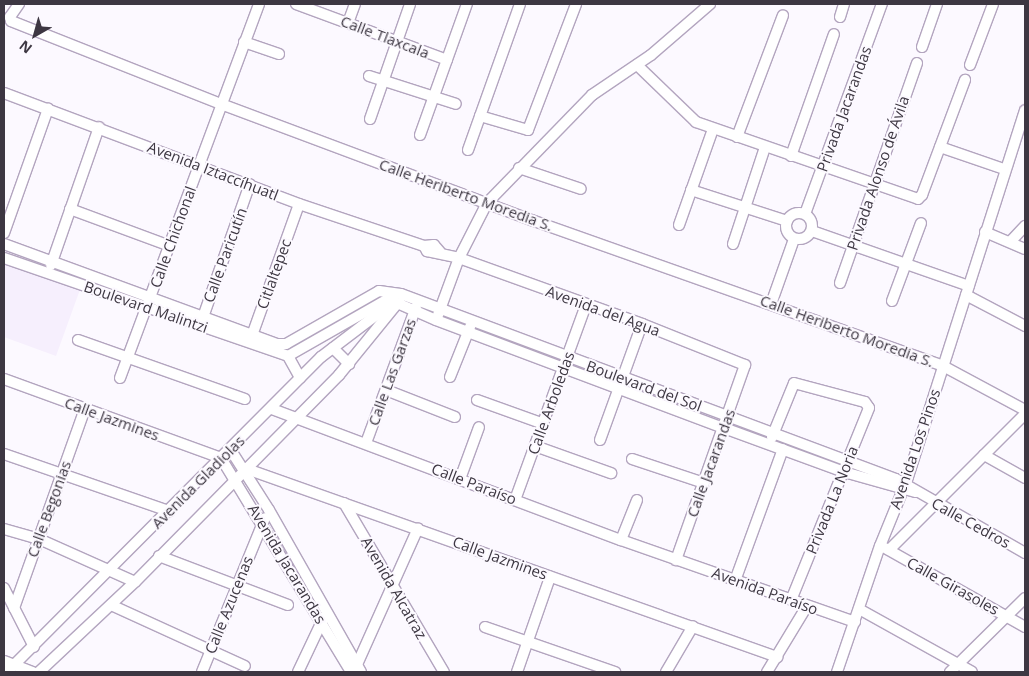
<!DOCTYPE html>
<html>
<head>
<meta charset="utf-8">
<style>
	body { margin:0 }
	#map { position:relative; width:1029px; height:676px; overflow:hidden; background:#fcf9ff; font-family:"Open Sans",sans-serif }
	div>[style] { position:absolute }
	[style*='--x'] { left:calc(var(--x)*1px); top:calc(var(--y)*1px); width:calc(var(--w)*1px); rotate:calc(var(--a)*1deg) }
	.built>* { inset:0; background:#f6effd }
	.roads { filter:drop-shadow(1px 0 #b3a5bf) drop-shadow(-1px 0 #b3a5bf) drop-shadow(0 1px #b3a5bf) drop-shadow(0 -1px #b3a5bf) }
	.minor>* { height:10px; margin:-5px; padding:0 5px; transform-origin:5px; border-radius:5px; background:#fff }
	.minor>.ring { margin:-5px; padding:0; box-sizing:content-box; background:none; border:10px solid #fff; border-radius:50% }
	span { translate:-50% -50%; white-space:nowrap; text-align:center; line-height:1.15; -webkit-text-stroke:4px #fcf9ff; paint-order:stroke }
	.street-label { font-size:15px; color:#3d3742 }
	.frame { position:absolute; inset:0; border:5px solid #3d3742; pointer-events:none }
	.north { position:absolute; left:10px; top:10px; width:50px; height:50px; -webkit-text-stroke:4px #fcf9ff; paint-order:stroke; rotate:218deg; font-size:14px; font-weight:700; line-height:20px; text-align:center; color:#3d3742 }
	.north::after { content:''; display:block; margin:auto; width:18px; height:22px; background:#3d3742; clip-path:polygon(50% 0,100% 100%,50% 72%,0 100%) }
</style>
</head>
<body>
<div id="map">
	<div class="built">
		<i style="clip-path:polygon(4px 256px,82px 284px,56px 356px,4px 337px)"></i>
	</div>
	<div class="roads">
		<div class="minor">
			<i style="--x:19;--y:4;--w:16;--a:125"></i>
			<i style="--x:10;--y:17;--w:4;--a:76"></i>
			<i style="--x:11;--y:21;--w:226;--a:21.6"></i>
			<i style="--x:221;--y:104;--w:334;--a:20.5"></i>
			<i style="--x:534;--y:221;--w:434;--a:19.5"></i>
			<i style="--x:943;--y:366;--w:93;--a:28.2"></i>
			<i style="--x:296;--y:4;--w:161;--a:20.3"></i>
			<i style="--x:840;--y:17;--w:14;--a:-73"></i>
			<i style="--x:348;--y:23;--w:20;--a:-70"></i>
			<i style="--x:244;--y:42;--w:37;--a:19"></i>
			<i style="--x:922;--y:47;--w:46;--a:-70.8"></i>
			<i style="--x:637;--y:65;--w:82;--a:44"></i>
			<i style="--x:696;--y:122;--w:235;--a:19.1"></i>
			<i style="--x:918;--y:199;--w:6;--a:-45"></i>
			<i style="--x:922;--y:195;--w:123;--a:-69.5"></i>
			<i style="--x:970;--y:65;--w:65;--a:-69.3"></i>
			<i style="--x:369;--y:76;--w:91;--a:17.8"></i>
			<i style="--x:4;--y:93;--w:315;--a:20.6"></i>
			<i style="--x:299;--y:204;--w:132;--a:18.6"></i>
			<i style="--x:424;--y:246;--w:10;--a:-6"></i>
			<i style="--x:434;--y:245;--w:9;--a:49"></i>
			<i style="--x:480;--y:116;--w:50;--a:16.3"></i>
			<i style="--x:528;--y:130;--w:135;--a:-69.1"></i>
			<i style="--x:370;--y:119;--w:122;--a:-70.8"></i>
			<i style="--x:420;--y:135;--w:139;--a:-70.3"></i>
			<i style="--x:737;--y:137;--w:130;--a:-69.3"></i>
			<i style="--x:940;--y:147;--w:68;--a:19"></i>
			<i style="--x:468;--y:150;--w:155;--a:-70.4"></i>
			<i style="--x:791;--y:156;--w:129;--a:-70.6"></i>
			<i style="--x:519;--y:168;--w:65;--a:18.7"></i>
			<i style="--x:691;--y:190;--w:101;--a:17.9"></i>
			<i style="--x:70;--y:209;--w:107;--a:20.3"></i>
			<i class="ring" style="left:786px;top:213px;width:16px;height:16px"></i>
			<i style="--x:805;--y:214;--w:224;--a:-69.9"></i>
			<i style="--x:679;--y:225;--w:102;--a:-70.5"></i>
			<i style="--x:812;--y:231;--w:166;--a:19.3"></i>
			<i style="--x:985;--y:232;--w:43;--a:23"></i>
			<i style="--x:4;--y:233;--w:132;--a:-70.5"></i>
			<i style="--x:1011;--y:241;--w:21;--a:-47"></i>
			<i style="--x:4;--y:244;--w:292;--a:20.1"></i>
			<i style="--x:278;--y:344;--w:8;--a:0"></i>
			<i style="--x:286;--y:344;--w:107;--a:-29.7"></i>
			<i style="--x:379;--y:291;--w:22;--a:8"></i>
			<i style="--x:401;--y:294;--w:528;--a:20.49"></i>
			<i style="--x:896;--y:479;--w:149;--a:29.8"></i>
			<i style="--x:733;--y:244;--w:102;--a:-71.7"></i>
			<i style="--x:424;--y:246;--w:6;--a:59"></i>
			<i style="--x:427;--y:251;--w:33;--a:12"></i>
			<i style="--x:459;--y:258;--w:195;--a:19.8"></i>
			<i style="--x:642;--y:324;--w:111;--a:21.7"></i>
			<i style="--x:745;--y:365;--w:207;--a:109.5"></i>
			<i style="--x:4;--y:258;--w:300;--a:19"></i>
			<i style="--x:288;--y:356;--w:25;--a:61"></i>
			<i style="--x:51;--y:265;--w:146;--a:-70.8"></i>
			<i style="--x:840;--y:283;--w:233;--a:-70.7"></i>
			<i style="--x:966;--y:295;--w:67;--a:27.7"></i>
			<i style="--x:892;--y:301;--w:83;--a:-69.6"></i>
			<i style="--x:771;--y:304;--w:69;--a:-70.5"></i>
			<i style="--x:438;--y:315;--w:61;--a:-69.8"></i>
			<i style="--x:459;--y:258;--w:62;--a:-63"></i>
			<i style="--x:487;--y:203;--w:151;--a:-45.8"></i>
			<i style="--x:592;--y:95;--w:71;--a:-34.1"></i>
			<i style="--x:651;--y:55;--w:78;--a:-40.8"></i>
			<i style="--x:202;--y:320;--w:144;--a:-70.6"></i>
			<i style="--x:78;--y:340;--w:177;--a:19.5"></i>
			<i style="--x:250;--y:341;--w:145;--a:-70.3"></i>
			<i style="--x:333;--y:348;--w:23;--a:45"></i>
			<i style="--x:288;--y:356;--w:115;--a:-29.7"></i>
			<i style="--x:388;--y:299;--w:52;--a:23.6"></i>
			<i style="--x:436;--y:320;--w:308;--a:20.6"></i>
			<i style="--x:724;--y:428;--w:128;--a:20.1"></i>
			<i style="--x:844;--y:472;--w:74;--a:15.7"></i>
			<i style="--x:450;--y:377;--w:54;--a:-68.2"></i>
			<i style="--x:120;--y:378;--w:399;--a:-69.6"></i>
			<i style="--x:4;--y:379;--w:231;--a:20"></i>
			<i style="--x:386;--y:390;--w:74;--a:21.4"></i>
			<i style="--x:477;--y:400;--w:71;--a:19.7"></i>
			<i style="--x:272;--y:409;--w:373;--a:20.6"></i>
			<i style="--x:621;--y:540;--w:248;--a:19.3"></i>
			<i style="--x:772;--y:437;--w:58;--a:-67.8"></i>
			<i style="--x:794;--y:383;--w:73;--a:15"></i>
			<i style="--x:865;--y:402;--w:7;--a:56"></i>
			<i style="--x:869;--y:408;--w:207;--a:112.1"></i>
			<i style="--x:600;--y:440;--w:123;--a:-70.1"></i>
			<i style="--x:366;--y:443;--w:145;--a:-69.8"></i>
			<i style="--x:535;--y:446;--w:81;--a:19.6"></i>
			<i style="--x:230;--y:449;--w:72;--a:57.4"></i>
			<i style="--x:269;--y:510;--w:186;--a:60.4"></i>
			<i style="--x:4;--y:454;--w:175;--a:19.1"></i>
			<i style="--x:984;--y:455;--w:47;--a:29.3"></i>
			<i style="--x:221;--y:458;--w:250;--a:58.7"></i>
			<i style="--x:632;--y:459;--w:76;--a:18.4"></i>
			<i style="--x:244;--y:468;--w:566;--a:19.52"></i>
			<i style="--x:460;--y:479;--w:55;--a:-69.9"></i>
			<i style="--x:515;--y:500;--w:208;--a:-70"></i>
			<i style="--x:344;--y:503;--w:196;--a:59.4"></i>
			<i style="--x:4;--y:529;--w:36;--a:16"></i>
			<i style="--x:39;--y:539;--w:105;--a:24.1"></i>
			<i style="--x:621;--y:540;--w:43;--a:-68.2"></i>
			<i style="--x:885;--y:548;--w:161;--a:29.4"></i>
			<i style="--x:889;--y:550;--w:192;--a:-45"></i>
			<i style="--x:159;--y:556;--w:138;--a:20.8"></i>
			<i style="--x:736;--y:578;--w:137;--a:-70"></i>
			<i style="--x:4;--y:588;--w:66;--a:63"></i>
			<i style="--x:111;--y:605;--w:147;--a:24.5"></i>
			<i style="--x:14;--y:608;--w:211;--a:-70.4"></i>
			<i style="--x:859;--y:609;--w:129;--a:29.1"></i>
			<i style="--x:485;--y:627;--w:138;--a:19.1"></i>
			<i style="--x:4;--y:661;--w:31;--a:21"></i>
			<i style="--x:355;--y:669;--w:154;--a:-65.9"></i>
			<i style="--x:7;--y:672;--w:445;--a:-45.1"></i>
			<i style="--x:321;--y:357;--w:74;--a:-37.3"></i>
			<i style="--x:380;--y:312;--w:22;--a:-24"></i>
			<i style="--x:39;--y:672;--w:132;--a:-43.2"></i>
			<i style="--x:135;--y:582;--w:291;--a:-45.4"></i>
			<i style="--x:339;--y:375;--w:92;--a:-50.8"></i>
			<i style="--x:202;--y:672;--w:166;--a:-67.8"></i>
			<i style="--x:298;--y:672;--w:61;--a:-64.7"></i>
			<i style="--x:517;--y:672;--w:101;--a:-70.8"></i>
			<i style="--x:666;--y:672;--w:53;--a:-59.6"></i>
			<i style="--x:767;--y:672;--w:77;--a:-58.8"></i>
			<i style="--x:837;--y:672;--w:133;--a:-71.2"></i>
			<i style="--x:880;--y:546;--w:71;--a:-67.8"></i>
			<i style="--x:907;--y:480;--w:388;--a:-72.3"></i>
			<i style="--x:950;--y:672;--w:105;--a:-44.6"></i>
		</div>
	</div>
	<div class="street-label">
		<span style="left:385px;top:37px;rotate:21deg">Calle Tlaxcala</span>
		<span style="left:844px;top:109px;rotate:-70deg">Privada Jacarandas</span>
		<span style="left:213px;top:171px;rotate:21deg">Avenida Iztaccíhuatl</span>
		<span style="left:878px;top:173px;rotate:-71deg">Privada Alonso de Ávila</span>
		<span style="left:466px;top:195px;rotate:20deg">Calle Heriberto Moredia S.</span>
		<span style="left:173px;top:237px;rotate:-70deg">Calle Chichonal</span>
		<span style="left:225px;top:255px;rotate:-70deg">Calle Paricutín</span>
		<span style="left:274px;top:274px;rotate:-70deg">Citlaltepec</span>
		<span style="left:146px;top:307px;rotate:19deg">Boulevard Malintzi</span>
		<span style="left:603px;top:311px;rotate:20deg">Avenida del Agua</span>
		<span style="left:847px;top:331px;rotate:20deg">Calle Heriberto Moredia S.</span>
		<span style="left:392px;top:372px;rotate:-70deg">Calle Las Garzas</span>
		<span style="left:644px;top:386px;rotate:20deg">Boulevard del Sol</span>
		<span style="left:551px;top:403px;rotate:-70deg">Calle Arboledas</span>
		<span style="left:112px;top:419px;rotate:20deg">Calle Jazmines</span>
		<span style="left:915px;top:449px;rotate:-71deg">Avenida Los Pinos</span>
		<span style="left:711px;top:463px;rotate:-70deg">Calle Jacarandas</span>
		<span style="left:198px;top:482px;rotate:-45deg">Avenida Gladiolas</span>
		<span style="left:474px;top:484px;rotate:21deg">Calle Paraíso</span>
		<span style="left:832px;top:500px;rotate:-68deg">Privada La Noria</span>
		<span style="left:49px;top:509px;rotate:-70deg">Calle Begonias</span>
		<span style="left:971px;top:523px;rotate:29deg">Calle Cedros</span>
		<span style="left:500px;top:558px;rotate:20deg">Calle Jazmines</span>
		<span style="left:287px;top:564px;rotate:59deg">Avenida Jacarandas</span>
		<span style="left:953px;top:586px;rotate:29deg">Calle Girasoles</span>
		<span style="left:394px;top:588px;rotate:60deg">Avenida Alcatraz</span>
		<span style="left:765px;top:591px;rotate:20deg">Avenida Paraíso</span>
		<span style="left:229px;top:605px;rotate:-68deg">Calle Azucenas</span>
	</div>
	<div class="frame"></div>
	<div class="north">N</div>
</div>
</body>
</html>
